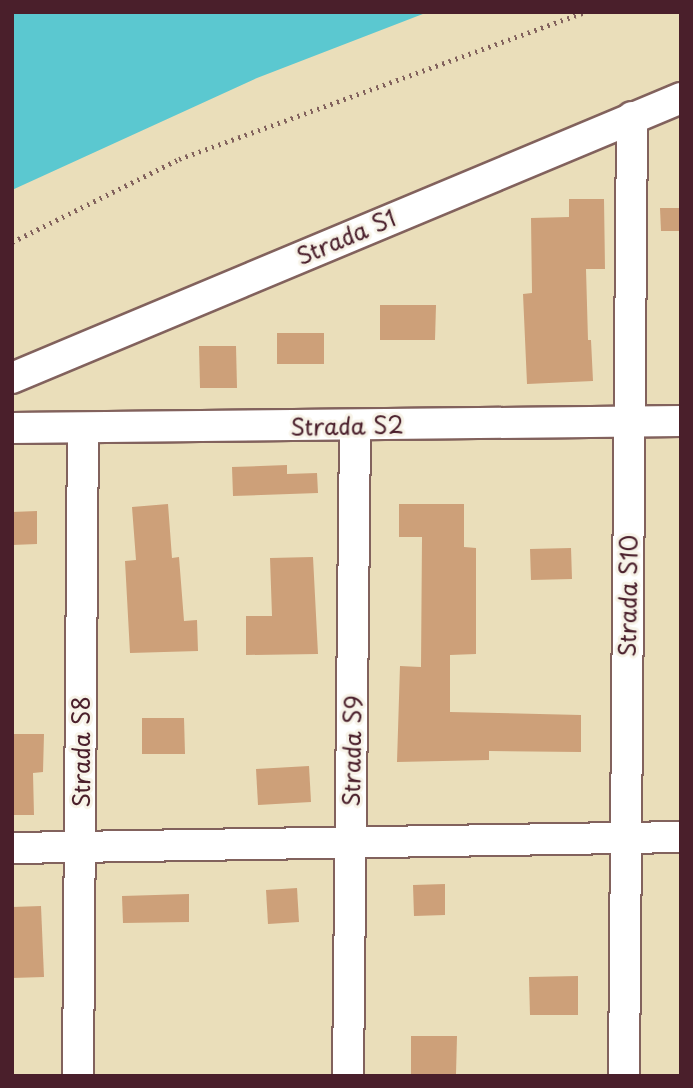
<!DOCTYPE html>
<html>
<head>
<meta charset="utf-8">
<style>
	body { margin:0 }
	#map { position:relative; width:693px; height:1088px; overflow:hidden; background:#eadeba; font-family:"Playpen Sans",sans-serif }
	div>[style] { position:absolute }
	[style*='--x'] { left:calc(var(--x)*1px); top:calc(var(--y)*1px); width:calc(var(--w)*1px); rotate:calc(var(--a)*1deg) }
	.water>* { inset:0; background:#5bc8d0 }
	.building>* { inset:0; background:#cda079 }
	.path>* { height:4.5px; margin-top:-2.25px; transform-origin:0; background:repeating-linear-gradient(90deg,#82625d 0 2px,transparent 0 7px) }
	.roads { filter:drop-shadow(2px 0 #82625d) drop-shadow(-2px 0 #82625d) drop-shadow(0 2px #82625d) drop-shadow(0 -2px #82625d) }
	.street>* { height:30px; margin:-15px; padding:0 15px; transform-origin:15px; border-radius:15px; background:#fff }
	span { translate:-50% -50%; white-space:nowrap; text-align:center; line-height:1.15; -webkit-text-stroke:6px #f7f3e8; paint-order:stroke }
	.street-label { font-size:23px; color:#4a1f2b }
	.frame { position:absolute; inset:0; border:14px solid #4a1f2b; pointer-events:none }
</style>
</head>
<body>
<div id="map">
	<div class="water">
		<i style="clip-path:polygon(12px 12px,428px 12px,257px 78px,12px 190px)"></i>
	</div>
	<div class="building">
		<i style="clip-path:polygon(569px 199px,604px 199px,605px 269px,586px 269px,588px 340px,591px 340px,593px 381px,527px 384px,523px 294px,532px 293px,531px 218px,569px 217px)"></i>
		<i style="clip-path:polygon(660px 208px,681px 208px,681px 231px,661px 231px)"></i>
		<i style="clip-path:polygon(380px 305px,436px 305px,435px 340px,380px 340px)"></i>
		<i style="clip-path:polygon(277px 333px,324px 333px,324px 364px,277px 364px)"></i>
		<i style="clip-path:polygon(199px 346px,236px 346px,237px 388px,200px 388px)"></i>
		<i style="clip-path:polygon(287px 465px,287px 474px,317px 473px,318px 493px,233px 496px,232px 467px)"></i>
		<i style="clip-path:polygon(168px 504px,172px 558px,179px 557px,184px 621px,197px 620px,198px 651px,130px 653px,125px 561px,136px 560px,132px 507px)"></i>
		<i style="clip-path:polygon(399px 504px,464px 504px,464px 547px,476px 548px,476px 654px,450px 655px,450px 712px,581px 715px,581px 752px,489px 751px,489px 760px,397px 762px,400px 666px,421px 667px,422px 537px,399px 537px)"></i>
		<i style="clip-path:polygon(37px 511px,37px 544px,12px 545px,12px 512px)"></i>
		<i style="clip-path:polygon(571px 548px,572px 579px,531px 580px,530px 549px)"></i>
		<i style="clip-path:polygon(313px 557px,318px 654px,246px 655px,246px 616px,272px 616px,270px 558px)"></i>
		<i style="clip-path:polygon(142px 718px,184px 718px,185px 754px,142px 754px)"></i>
		<i style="clip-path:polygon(12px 734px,44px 734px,43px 772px,33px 773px,34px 815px,12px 815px)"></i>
		<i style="clip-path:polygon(309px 766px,311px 802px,258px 805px,256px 769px)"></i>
		<i style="clip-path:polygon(445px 884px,445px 915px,414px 916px,413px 885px)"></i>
		<i style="clip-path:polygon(297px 888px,299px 922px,268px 924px,266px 890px)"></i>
		<i style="clip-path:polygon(189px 894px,189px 922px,123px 923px,122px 896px)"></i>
		<i style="clip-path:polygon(41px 906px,44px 977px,12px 978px,12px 907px)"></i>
		<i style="clip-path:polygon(578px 976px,578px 1015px,530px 1015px,529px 977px)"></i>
		<i style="clip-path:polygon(411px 1036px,457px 1036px,456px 1074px,411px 1074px)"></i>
	</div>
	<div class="path">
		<i style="--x:12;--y:242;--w:186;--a:-26.4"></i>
		<i style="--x:179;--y:159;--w:432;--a:-19.9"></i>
	</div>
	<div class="roads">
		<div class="street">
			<i style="--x:12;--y:378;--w:725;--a:-22.71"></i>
			<i style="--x:12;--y:428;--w:669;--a:-0.6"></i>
			<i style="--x:12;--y:848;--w:669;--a:-0.94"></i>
			<i style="--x:78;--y:1076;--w:648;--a:-89.56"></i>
			<i style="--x:348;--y:1076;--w:650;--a:-89.38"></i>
			<i style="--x:624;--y:1076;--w:959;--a:-89.52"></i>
		</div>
	</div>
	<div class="street-label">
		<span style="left:346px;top:237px;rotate:-23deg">Strada S1</span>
		<span style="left:347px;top:426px;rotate:-1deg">Strada S2</span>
		<span style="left:628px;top:596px;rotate:-89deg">Strada S10</span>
		<span style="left:352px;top:751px;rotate:-89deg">Strada S9</span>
		<span style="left:81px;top:752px;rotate:-90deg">Strada S8</span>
	</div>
	<div class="frame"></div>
</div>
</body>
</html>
